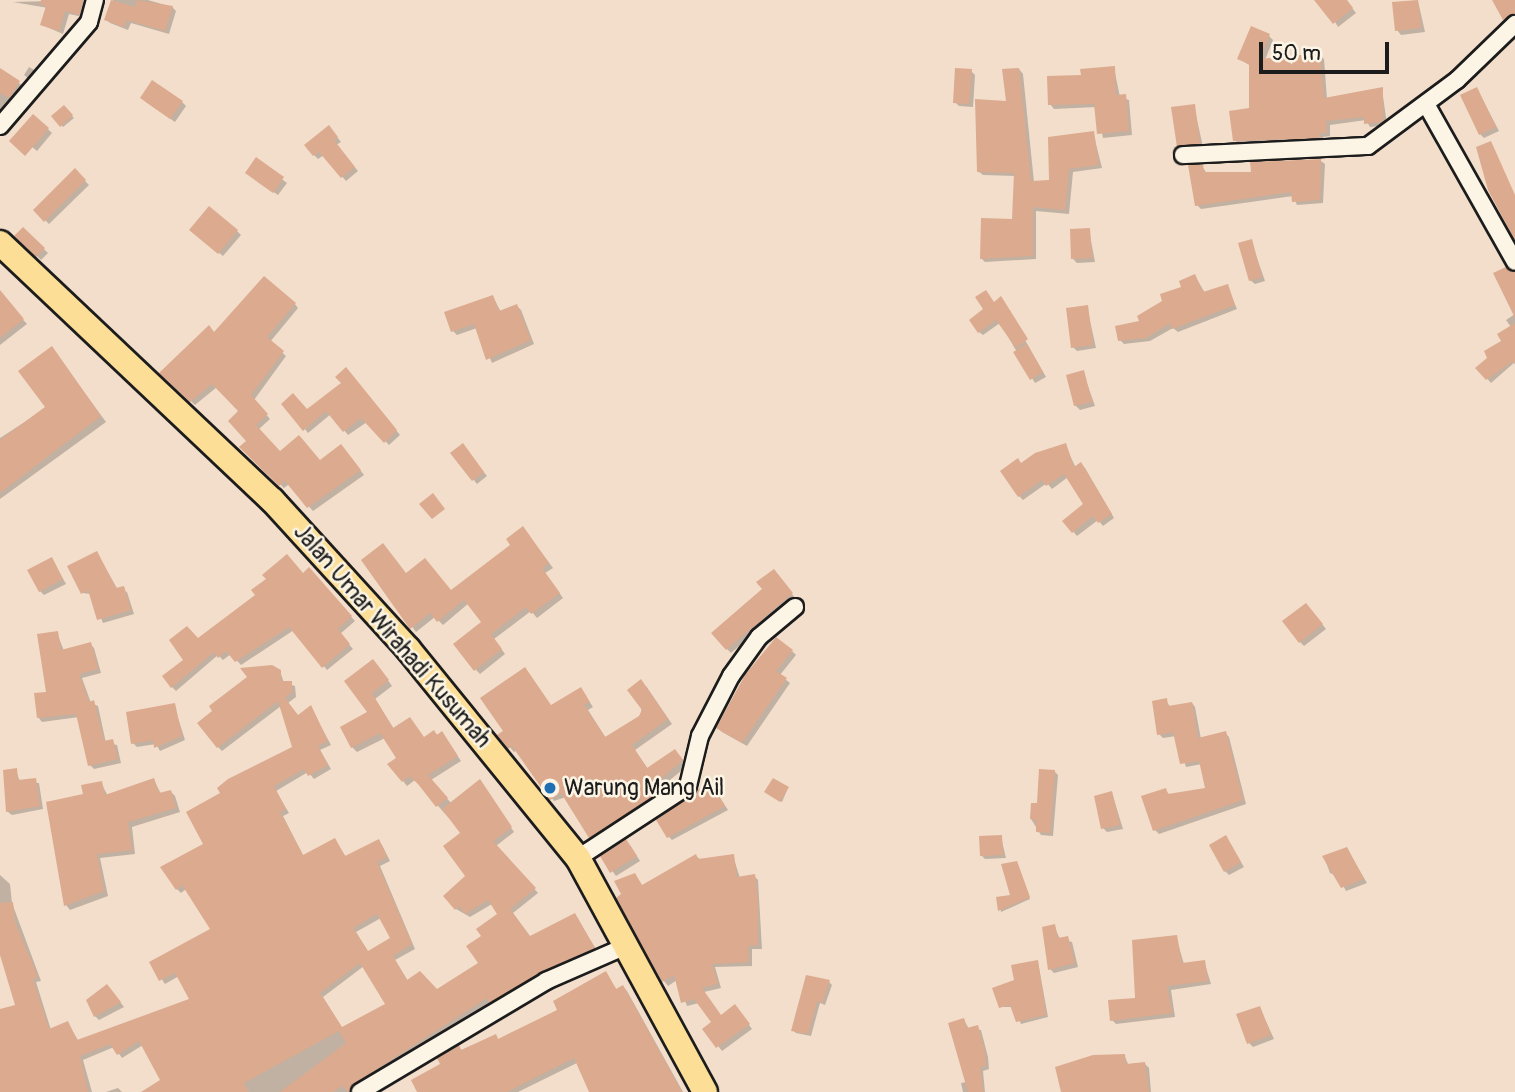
<!DOCTYPE html>
<html>
<head>
<meta charset="utf-8">
<style>
	body { margin:0 }
	#map { position:relative; width:1515px; height:1092px; overflow:hidden; background:#f2decb; font-family:Pangolin,sans-serif }
	div>[style] { position:absolute }
	[style*='--x'] { left:calc(var(--x)*1px); top:calc(var(--y)*1px); width:calc(var(--w)*1px); rotate:calc(var(--a)*1deg) }
	.shadow>* { inset:0; background:#0003 }
	.building>* { inset:0; background:#dcaa8e }
	.roads { filter:drop-shadow(2px 0 #1c1c1c) drop-shadow(-2px 0 #1c1c1c) drop-shadow(0 2px #1c1c1c) drop-shadow(0 -2px #1c1c1c) }
	.minor>* { height:16px; margin:-8px; padding:0 8px; transform-origin:8px; border-radius:8px; background:#fcf5e5 }
	.primary>* { height:24px; margin:-12px; padding:0 12px; transform-origin:12px; border-radius:12px; background:#fcde96 }
	.dots>* { width:19px; height:19px; translate:-50% -50%; box-sizing:border-box; border:4px solid #fcf5e5; border-radius:50% }
	span { translate:-50% -50%; white-space:nowrap; text-align:center; line-height:1.15; -webkit-text-stroke:5px #fcf5e5; paint-order:stroke }
	.street-label { font-size:23px; color:#1c1c1c }
	.poi-label { font-size:23px; color:#1c1c1c }
	.left { translate:0 -50%; text-align:left }
	.scale { position:absolute; left:1259px; top:42px; width:130px; height:32px; box-sizing:border-box; border:4px solid #1c1c1c; border-top:0; padding-left:9px; font-size:21px; line-height:24px; white-space:nowrap; color:#1c1c1c; -webkit-text-stroke:5px #fcf5e5; paint-order:stroke }
</style>
</head>
<body>
<div id="map">
	<div class="shadow">
		<i style="clip-path:polygon(88px 0,83px 17px,69px 14px,63px 34px,42px 25px,48px 8px,13px 2px)"></i>
		<i style="clip-path:polygon(113px 0,148px 0,172px 7px,176px 11px,169px 34px,131px 23px,128px 30px,110px 23px,106px 19px)"></i>
		<i style="clip-path:polygon(1322px 0,1346px 0,1356px 13px,1338px 27px)"></i>
		<i style="clip-path:polygon(1418px 1px,1425px 32px,1401px 35px,1397px 30px)"></i>
		<i style="clip-path:polygon(1269px 36px,1273px 40px,1265px 60px,1319px 55px,1324px 59px,1327px 99px,1382px 89px,1387px 125px,1370px 127px,1366px 120px,1330px 125px,1330px 136px,1323px 137px,1323px 141px,1239px 144px,1235px 140px,1250px 109px,1251px 66px,1239px 59px)"></i>
		<i style="clip-path:polygon(29px 67px,36px 71px,29px 79px,24px 75px)"></i>
		<i style="clip-path:polygon(1114px 68px,1120px 97px,1129px 100px,1132px 135px,1103px 138px,1097px 107px,1054px 109px,1050px 104px,1083px 77px)"></i>
		<i style="clip-path:polygon(1019px 69px,1023px 74px,1034px 182px,1051px 181px,1093px 132px,1102px 168px,1073px 172px,1069px 214px,1036px 211px,1036px 259px,985px 262px,981px 258px,1013px 221px,1015px 176px,983px 175px,978px 171px)"></i>
		<i style="clip-path:polygon(0 70px,23px 86px,0 115px)"></i>
		<i style="clip-path:polygon(971px 71px,975px 75px,973px 107px,959px 106px,955px 102px)"></i>
		<i style="clip-path:polygon(1477px 89px,1499px 131px,1484px 138px,1480px 134px)"></i>
		<i style="clip-path:polygon(146px 102px,182px 102px,186px 106px,175px 122px)"></i>
		<i style="clip-path:polygon(1194px 106px,1203px 147px,1182px 150px,1178px 146px)"></i>
		<i style="clip-path:polygon(64px 107px,74px 118px,63px 127px,53px 116px)"></i>
		<i style="clip-path:polygon(34px 116px,52px 133px,37px 151px,21px 138px)"></i>
		<i style="clip-path:polygon(333px 132px,341px 142px,336px 145px,358px 171px,346px 181px,324px 155px,318px 159px,314px 155px)"></i>
		<i style="clip-path:polygon(256px 160px,287px 183px,278px 195px,251px 177px)"></i>
		<i style="clip-path:polygon(1321px 161px,1325px 164px,1323px 203px,1297px 205px,1293px 196px,1201px 209px,1197px 205px,1202px 166px,1207px 174px,1253px 174px)"></i>
		<i style="clip-path:polygon(75px 171px,89px 185px,49px 224px,35px 210px)"></i>
		<i style="clip-path:polygon(23px 229px,48px 253px,41px 260px,17px 236px)"></i>
		<i style="clip-path:polygon(1089px 230px,1095px 262px,1077px 263px,1073px 259px)"></i>
		<i style="clip-path:polygon(237px 231px,241px 235px,223px 256px,195px 234px)"></i>
		<i style="clip-path:polygon(1251px 241px,1265px 281px,1255px 284px,1250px 280px)"></i>
		<i style="clip-path:polygon(1506px 269px,1515px 272px,1515px 362px,1491px 383px,1478px 368px,1504px 342px,1511px 327px,1506px 320px,1515px 314px)"></i>
		<i style="clip-path:polygon(1195px 276px,1205px 293px,1227px 286px,1237px 309px,1178px 332px,1173px 328px,1150px 341px,1124px 344px,1120px 340px)"></i>
		<i style="clip-path:polygon(0 294px,27px 324px,0 345px)"></i>
		<i style="clip-path:polygon(493px 297px,501px 312px,517px 306px,521px 310px,534px 344px,492px 363px,477px 328px,457px 335px,453px 331px)"></i>
		<i style="clip-path:polygon(1001px 298px,1046px 377px,1035px 383px,1000px 323px,983px 335px,979px 332px)"></i>
		<i style="clip-path:polygon(295px 304px,298px 308px,270px 342px,286px 356px,254px 400px,270px 419px,259px 429px,281px 453px,320px 462px,345px 450px,364px 475px,313px 511px,289px 484px,284px 488px,242px 447px,248px 441px,241px 412px,217px 387px,195px 405px,162px 373px,214px 334px)"></i>
		<i style="clip-path:polygon(1087px 307px,1096px 348px,1077px 351px,1073px 347px)"></i>
		<i style="clip-path:polygon(52px 348px,106px 422px,0 499px,0 438px,48px 407px)"></i>
		<i style="clip-path:polygon(1083px 372px,1095px 406px,1080px 410px,1075px 405px)"></i>
		<i style="clip-path:polygon(350px 373px,400px 435px,389px 445px,367px 422px,348px 435px,331px 414px,308px 433px,305px 429px)"></i>
		<i style="clip-path:polygon(1065px 445px,1076px 468px,1081px 464px,1085px 468px,1114px 518px,1103px 526px,1098px 520px,1077px 536px,1064px 521px,1086px 504px,1068px 477px,1052px 489px,1047px 483px,1023px 500px,1019px 496px,1022px 464px)"></i>
		<i style="clip-path:polygon(466px 450px,487px 476px,477px 484px,453px 453px)"></i>
		<i style="clip-path:polygon(527px 533px,553px 568px,545px 573px,563px 598px,537px 618px,531px 611px,494px 639px,505px 654px,480px 674px,476px 670px,484px 622px,469px 603px,443px 625px,435px 617px,416px 632px,363px 561px,451px 592px)"></i>
		<i style="clip-path:polygon(97px 553px,118px 590px,127px 592px,134px 614px,103px 623px,91px 594px,82px 593px)"></i>
		<i style="clip-path:polygon(52px 559px,66px 584px,44px 595px,40px 591px)"></i>
		<i style="clip-path:polygon(309px 570px,355px 621px,340px 634px,353px 649px,327px 670px,294px 630px,241px 665px,231px 654px,223px 660px,218px 655px,176px 691px,172px 687px,164px 677px,186px 660px,198px 640px)"></i>
		<i style="clip-path:polygon(778px 575px,795px 598px,731px 653px,727px 649px)"></i>
		<i style="clip-path:polygon(1310px 609px,1326px 629px,1304px 646px,1300px 642px)"></i>
		<i style="clip-path:polygon(57px 633px,64px 651px,90px 644px,94px 648px,101px 673px,82px 678px,91px 703px,98px 706px,106px 743px,117px 745px,121px 763px,94px 769px,90px 765px,79px 717px,42px 722px,38px 717px,49px 693px)"></i>
		<i style="clip-path:polygon(792px 651px,796px 655px,780px 675px,790px 683px,747px 746px,722px 732px,718px 728px)"></i>
		<i style="clip-path:polygon(evenodd,378px 666px,392px 686px,375px 699px,394px 729px,425px 738px,442px 733px,461px 761px,431px 780px,451px 803px,483px 785px,514px 832px,496px 846px,538px 893px,513px 913px,531px 938px,575px 916px,598px 952px,495px 1005px,491px 1002px,355px 1092px,144px 1092px,163px 1081px,143px 1045px,122px 1058px,114px 1047px,83px 1060px,92px 1092px,0 1092px,0 1010px,17px 1006px,0 952px,0 875px,10px 884px,12px 903px,41px 981px,36px 982px,51px 1030px,68px 1023px,79px 1042px,191px 1000px,179px 976px,165px 984px,151px 963px,212px 930px,186px 889px,181px 893px,177px 889px,205px 845px,294px 748px,281px 706px,222px 751px,218px 747px,280px 671px,284px 683px,295px 686px,296px 697px,288px 703px,298px 717px,311px 708px,331px 745px,320px 750px,331px 769px,314px 779px,308px 772px,276px 791px,289px 813px,283px 816px,304px 857px,335px 840px,346px 857px,378px 841px,382px 845px,390px 861px,380px 866px,415px 949px,395px 960px,408px 981px,437px 991px,480px 964px,483px 936px,499px 914px,492px 904px,470px 917px,456px 909px,467px 876px,463px 834px,415px 780px,407px 786px,403px 781px,390px 765px,398px 758px,385px 738px,357px 752px,352px 747px,370px 713px,346px 681px,378px 666px,381px 918px,392px 939px,369px 953px,356px 932px,381px 918px,378px 666px,364px 966px,388px 1005px,343px 1029px,323px 997px,364px 966px)"></i>
		<i style="clip-path:polygon(646px 686px,672px 724px,635px 750px,648px 769px,680px 756px,687px 766px,664px 785px,670px 793px,595px 842px,566px 797px,554px 801px,517px 750px,514px 752px,500px 735px,581px 689px,593px 707px,588px 710px,606px 738px,640px 717px)"></i>
		<i style="clip-path:polygon(1166px 700px,1170px 707px,1192px 703px,1195px 707px,1201px 739px,1225px 733px,1229px 737px,1246px 804px,1159px 834px,1155px 830px,1165px 790px,1170px 795px,1208px 789px,1202px 764px,1186px 767px,1176px 736px,1163px 738px,1159px 734px)"></i>
		<i style="clip-path:polygon(174px 705px,185px 740px,160px 751px,156px 744px,137px 747px,133px 743px)"></i>
		<i style="clip-path:polygon(16px 770px,20px 782px,39px 783px,43px 809px,12px 815px,8px 812px)"></i>
		<i style="clip-path:polygon(1054px 771px,1058px 775px,1053px 836px,1041px 835px,1031px 819px)"></i>
		<i style="clip-path:polygon(154px 780px,161px 794px,171px 792px,175px 796px,180px 812px,132px 827px,135px 854px,100px 858px,108px 896px,70px 910px,66px 905px,85px 795px,101px 783px,108px 796px)"></i>
		<i style="clip-path:polygon(713px 787px,728px 810px,672px 840px,668px 836px)"></i>
		<i style="clip-path:polygon(788px 788px,782px 802px,768px 794px)"></i>
		<i style="clip-path:polygon(1112px 793px,1123px 829px,1107px 832px,1103px 828px)"></i>
		<i style="clip-path:polygon(1001px 837px,1006px 858px,985px 859px,981px 855px)"></i>
		<i style="clip-path:polygon(1226px 837px,1244px 867px,1229px 875px,1225px 871px)"></i>
		<i style="clip-path:polygon(630px 845px,640px 861px,616px 876px,602px 857px)"></i>
		<i style="clip-path:polygon(1347px 849px,1367px 883px,1346px 891px,1338px 876px,1330px 873px,1324px 857px)"></i>
		<i style="clip-path:polygon(696px 856px,701px 860px,733px 856px,740px 878px,754px 876px,758px 880px,762px 949px,752px 949px,752px 966px,715px 967px,721px 988px,704px 992px,722px 1017px,739px 1011px,752px 1029px,722px 1051px,705px 1029px,714px 1023px,699px 1003px,687px 1006px,677px 980px,668px 986px,664px 981px,619px 898px,635px 876px,643px 887px)"></i>
		<i style="clip-path:polygon(1018px 865px,1030px 899px,1001px 912px,998px 899px,1012px 896px)"></i>
		<i style="clip-path:polygon(1054px 926px,1060px 939px,1072px 942px,1078px 967px,1054px 973px,1050px 969px)"></i>
		<i style="clip-path:polygon(1176px 937px,1184px 964px,1204px 961px,1211px 984px,1171px 990px,1175px 1017px,1116px 1024px,1112px 1020px,1137px 999px)"></i>
		<i style="clip-path:polygon(1038px 962px,1048px 1017px,1021px 1024px,1013px 1007px,1000px 1007px,1016px 981px)"></i>
		<i style="clip-path:polygon(606px 974px,617px 990px,623px 987px,627px 991px,683px 1092px,591px 1092px,579px 1062px,518px 1092px,417px 1092px,459px 1047px,463px 1052px,496px 1037px,499px 1040px,560px 1010px)"></i>
		<i style="clip-path:polygon(829px 982px,832px 985px,825px 1005px,820px 1003px,811px 1036px,796px 1033px,793px 1030px)"></i>
		<i style="clip-path:polygon(111px 990px,124px 1007px,99px 1020px,95px 1016px)"></i>
		<i style="clip-path:polygon(1260px 1008px,1274px 1039px,1253px 1047px,1249px 1043px)"></i>
		<i style="clip-path:polygon(964px 1020px,969px 1029px,981px 1030px,988px 1057px,989px 1069px,983px 1071px,985px 1092px,963px 1092px,961px 1083px,967px 1082px)"></i>
		<i style="clip-path:polygon(1124px 1055px,1129px 1066px,1145px 1064px,1149px 1068px,1151px 1092px,1063px 1092px)"></i>
		<i style="clip-path:polygon(118px 1088px,122px 1092px,106px 1092px)"></i>
	</div>
	<div class="building">
		<i style="clip-path:polygon(41px 0,83px 0,80px 15px,65px 11px,59px 31px,40px 25px,46px 6px,40px 5px)"></i>
		<i style="clip-path:polygon(111px 0,135px 7px,137px 0,173px 6px,165px 31px,127px 20px,124px 27px,104px 20px)"></i>
		<i style="clip-path:polygon(1314px 0,1347px 0,1353px 8px,1333px 24px)"></i>
		<i style="clip-path:polygon(1418px 0,1421px 28px,1395px 31px,1392px 2px)"></i>
		<i style="clip-path:polygon(1492px 0,1515px 0,1515px 13px,1503px 20px)"></i>
		<i style="clip-path:polygon(1251px 26px,1270px 34px,1260px 59px,1320px 53px,1324px 98px,1383px 87px,1383px 122px,1364px 124px,1364px 117px,1326px 121px,1327px 133px,1320px 133px,1320px 138px,1233px 141px,1229px 111px,1249px 108px,1249px 64px,1237px 59px)"></i>
		<i style="clip-path:polygon(1115px 66px,1116px 95px,1126px 94px,1129px 131px,1097px 134px,1094px 104px,1048px 105px,1047px 76px,1081px 75px,1080px 69px)"></i>
		<i style="clip-path:polygon(0 68px,20px 81px,9px 98px,0 93px)"></i>
		<i style="clip-path:polygon(955px 68px,972px 69px,969px 104px,953px 103px)"></i>
		<i style="clip-path:polygon(1019px 68px,1031px 181px,1049px 180px,1048px 137px,1094px 131px,1099px 165px,1069px 169px,1065px 210px,1033px 207px,1033px 256px,980px 259px,981px 218px,1012px 219px,1014px 173px,977px 172px,975px 99px,1006px 101px,1002px 69px)"></i>
		<i style="clip-path:polygon(152px 80px,183px 101px,170px 119px,140px 98px)"></i>
		<i style="clip-path:polygon(1477px 87px,1496px 127px,1479px 135px,1460px 95px)"></i>
		<i style="clip-path:polygon(1195px 104px,1200px 144px,1177px 147px,1171px 107px)"></i>
		<i style="clip-path:polygon(64px 105px,73px 115px,60px 127px,51px 116px)"></i>
		<i style="clip-path:polygon(33px 114px,49px 128px,25px 156px,9px 141px)"></i>
		<i style="clip-path:polygon(329px 125px,338px 137px,334px 140px,355px 167px,341px 178px,319px 152px,313px 156px,304px 145px)"></i>
		<i style="clip-path:polygon(1491px 141px,1515px 195px,1515px 241px,1488px 190px,1476px 147px)"></i>
		<i style="clip-path:polygon(256px 157px,284px 177px,273px 193px,245px 173px)"></i>
		<i style="clip-path:polygon(1321px 159px,1320px 200px,1292px 202px,1291px 192px,1195px 206px,1188px 165px,1203px 165px,1204px 172px,1251px 172px,1250px 162px)"></i>
		<i style="clip-path:polygon(75px 168px,86px 180px,44px 222px,33px 210px)"></i>
		<i style="clip-path:polygon(209px 206px,238px 230px,218px 254px,189px 230px)"></i>
		<i style="clip-path:polygon(23px 227px,45px 248px,36px 257px,14px 236px)"></i>
		<i style="clip-path:polygon(1090px 228px,1092px 258px,1071px 259px,1070px 229px)"></i>
		<i style="clip-path:polygon(1252px 239px,1262px 277px,1249px 281px,1238px 243px)"></i>
		<i style="clip-path:polygon(1506px 267px,1515px 272px,1515px 318px,1493px 273px)"></i>
		<i style="clip-path:polygon(1195px 274px,1203px 292px,1228px 284px,1235px 305px,1172px 329px,1170px 323px,1146px 338px,1118px 341px,1115px 326px,1139px 321px,1137px 316px,1162px 301px,1160px 294px,1181px 287px,1179px 281px)"></i>
		<i style="clip-path:polygon(264px 276px,296px 303px,267px 337px,284px 351px,251px 395px,268px 414px,256px 425px,280px 451px,299px 435px,320px 460px,341px 444px,361px 470px,307px 508px,285px 481px,279px 486px,239px 447px,246px 441px,228px 421px,238px 411px,212px 384px,190px 402px,159px 373px,209px 325px,214px 332px)"></i>
		<i style="clip-path:polygon(0 290px,24px 319px,0 338px)"></i>
		<i style="clip-path:polygon(986px 290px,994px 302px,1001px 296px,1028px 339px,1016px 348px,996px 320px,978px 333px,969px 320px,983px 309px,975px 297px)"></i>
		<i style="clip-path:polygon(493px 295px,499px 311px,517px 304px,531px 340px,486px 360px,474px 324px,451px 332px,444px 312px)"></i>
		<i style="clip-path:polygon(1088px 305px,1093px 345px,1071px 348px,1066px 308px)"></i>
		<i style="clip-path:polygon(1515px 323px,1515px 365px,1513px 361px,1486px 380px,1475px 368px,1487px 358px,1484px 351px,1501px 341px,1497px 334px)"></i>
		<i style="clip-path:polygon(1027px 344px,1043px 372px,1030px 380px,1013px 352px)"></i>
		<i style="clip-path:polygon(52px 346px,101px 416px,0 493px,0 440px,45px 407px,18px 371px)"></i>
		<i style="clip-path:polygon(346px 367px,397px 430px,384px 443px,361px 418px,343px 432px,326px 411px,303px 431px,281px 404px,293px 393px,307px 409px,341px 383px,335px 377px)"></i>
		<i style="clip-path:polygon(1084px 370px,1092px 402px,1074px 406px,1066px 375px)"></i>
		<i style="clip-path:polygon(463px 443px,484px 472px,472px 481px,450px 453px)"></i>
		<i style="clip-path:polygon(1066px 443px,1074px 467px,1081px 462px,1112px 514px,1098px 523px,1093px 516px,1072px 533px,1062px 521px,1083px 504px,1064px 474px,1046px 486px,1042px 480px,1018px 497px,1000px 471px,1018px 458px,1021px 463px,1035px 453px)"></i>
		<i style="clip-path:polygon(433px 493px,445px 509px,432px 519px,419px 504px)"></i>
		<i style="clip-path:polygon(523px 526px,549px 563px,542px 568px,560px 593px,531px 614px,526px 607px,491px 634px,502px 649px,474px 671px,453px 644px,481px 622px,464px 600px,437px 622px,430px 613px,410px 629px,361px 560px,383px 543px,406px 573px,425px 558px,451px 590px,510px 545px,506px 539px)"></i>
		<i style="clip-path:polygon(97px 551px,116px 588px,124px 586px,131px 610px,97px 620px,88px 590px,81px 594px,67px 566px)"></i>
		<i style="clip-path:polygon(287px 554px,303px 573px,309px 567px,352px 616px,338px 629px,350px 644px,322px 668px,289px 627px,235px 662px,226px 651px,218px 658px,214px 652px,171px 688px,162px 676px,183px 660px,169px 640px,187px 626px,198px 638px,255px 595px,251px 590px,266px 579px,262px 575px)"></i>
		<i style="clip-path:polygon(52px 557px,63px 579px,39px 592px,27px 570px)"></i>
		<i style="clip-path:polygon(774px 569px,793px 593px,726px 650px,711px 633px,762px 589px,756px 582px)"></i>
		<i style="clip-path:polygon(1306px 603px,1323px 624px,1299px 643px,1282px 621px)"></i>
		<i style="clip-path:polygon(58px 631px,61px 650px,91px 642px,98px 669px,79px 674px,89px 702px,94px 700px,104px 741px,113px 739px,118px 759px,88px 766px,76px 714px,37px 718px,34px 693px,46px 692px,37px 634px)"></i>
		<i style="clip-path:polygon(776px 637px,793px 650px,776px 671px,787px 678px,742px 743px,716px 728px,745px 675px)"></i>
		<i style="clip-path:polygon(373px 659px,389px 680px,372px 693px,393px 728px,410px 717px,424px 737px,434px 730px,437px 735px,442px 731px,458px 756px,428px 775px,448px 798px,436px 807px,418px 784px,409px 776px,402px 782px,387px 764px,396px 758px,380px 733px,351px 748px,340px 727px,367px 712px,344px 681px)"></i>
		<i style="clip-path:polygon(evenodd,272px 665px,281px 670px,281px 681px,292px 681px,292px 692px,285px 698px,298px 715px,311px 705px,328px 741px,318px 746px,328px 765px,308px 776px,304px 769px,274px 786px,286px 809px,280px 812px,303px 855px,335px 838px,345px 856px,379px 839px,387px 857px,377px 862px,412px 944px,393px 956px,407px 980px,420px 971px,437px 989px,478px 963px,466px 946px,481px 936px,476px 929px,497px 914px,488px 900px,465px 914px,459px 906px,455px 910px,443px 896px,465px 876px,443px 846px,460px 833px,442px 809px,480px 779px,512px 827px,493px 841px,536px 888px,510px 909px,530px 936px,575px 913px,595px 948px,542px 971px,489px 1003px,487px 998px,355px 1083px,349px 1092px,342px 1086px,333px 1092px,280px 1092px,346px 1043px,339px 1031px,244px 1083px,249px 1092px,141px 1092px,160px 1080px,139px 1041px,117px 1055px,110px 1044px,80px 1056px,88px 1092px,0 1092px,0 1009px,15px 1005px,0 955px,0 903px,13px 902px,15px 922px,38px 977px,33px 979px,49px 1029px,68px 1021px,77px 1040px,189px 999px,175px 973px,159px 981px,149px 962px,210px 929px,182px 885px,176px 890px,160px 867px,203px 844px,186px 812px,220px 793px,217px 788px,228px 779px,292px 747px,278px 701px,217px 748px,197px 723px,212px 711px,209px 706px,247px 677px,240px 668px,272px 665px,377px 914px,390px 938px,368px 951px,353px 928px,377px 914px,272px 665px,360px 963px,385px 1004px,342px 1027px,320px 993px,360px 963px)"></i>
		<i style="clip-path:polygon(525px 667px,551px 705px,581px 687px,590px 702px,584px 705px,605px 737px,639px 716px,642px 710px,627px 690px,641px 679px,668px 719px,632px 745px,647px 768px,675px 749px,683px 760px,661px 779px,667px 787px,589px 838px,561px 793px,550px 800px,512px 746px,508px 749px,497px 735px,503px 731px,480px 698px)"></i>
		<i style="clip-path:polygon(1167px 698px,1168px 706px,1192px 702px,1198px 738px,1226px 731px,1243px 800px,1153px 831px,1141px 796px,1166px 788px,1168px 794px,1205px 788px,1199px 761px,1180px 764px,1173px 732px,1157px 735px,1152px 701px)"></i>
		<i style="clip-path:polygon(175px 703px,182px 736px,154px 748px,153px 740px,131px 744px,126px 712px)"></i>
		<i style="clip-path:polygon(17px 768px,18px 780px,36px 778px,40px 806px,6px 812px,3px 770px)"></i>
		<i style="clip-path:polygon(1039px 769px,1055px 770px,1050px 833px,1036px 832px,1036px 820px,1030px 819px,1031px 803px,1037px 803px)"></i>
		<i style="clip-path:polygon(154px 778px,159px 793px,171px 790px,176px 808px,128px 822px,132px 850px,97px 854px,104px 891px,64px 906px,46px 802px,83px 794px,81px 785px,102px 781px,105px 795px)"></i>
		<i style="clip-path:polygon(773px 778px,789px 787px,780px 802px,764px 792px)"></i>
		<i style="clip-path:polygon(710px 781px,725px 806px,667px 838px,656px 820px)"></i>
		<i style="clip-path:polygon(1112px 791px,1120px 825px,1101px 829px,1094px 796px)"></i>
		<i style="clip-path:polygon(1002px 835px,1003px 855px,980px 856px,979px 836px)"></i>
		<i style="clip-path:polygon(1226px 835px,1241px 862px,1224px 872px,1209px 845px)"></i>
		<i style="clip-path:polygon(626px 839px,637px 856px,610px 873px,600px 856px)"></i>
		<i style="clip-path:polygon(1347px 847px,1364px 879px,1341px 888px,1322px 856px)"></i>
		<i style="clip-path:polygon(696px 854px,698px 859px,734px 854px,737px 877px,755px 874px,758px 900px,758px 945px,748px 946px,749px 962px,712px 964px,718px 984px,702px 988px,721px 1015px,735px 1004px,750px 1024px,716px 1048px,702px 1029px,711px 1022px,694px 999px,681px 1003px,674px 975px,662px 982px,616px 898px,621px 894px,614px 881px,635px 873px,642px 885px)"></i>
		<i style="clip-path:polygon(1017px 861px,1030px 897px,998px 911px,996px 897px,1010px 895px,1001px 864px)"></i>
		<i style="clip-path:polygon(1055px 924px,1058px 938px,1068px 936px,1075px 963px,1048px 970px,1042px 927px)"></i>
		<i style="clip-path:polygon(1177px 935px,1182px 963px,1205px 960px,1208px 981px,1167px 986px,1172px 1013px,1110px 1021px,1108px 1000px,1135px 998px,1132px 940px)"></i>
		<i style="clip-path:polygon(1038px 960px,1046px 1015px,1016px 1022px,1010px 1005px,999px 1008px,992px 988px,1014px 980px,1011px 965px)"></i>
		<i style="clip-path:polygon(606px 971px,616px 989px,623px 985px,682px 1092px,589px 1092px,574px 1058px,507px 1092px,417px 1092px,411px 1080px,440px 1064px,437px 1058px,459px 1045px,461px 1050px,496px 1034px,498px 1039px,557px 1010px,553px 1001px)"></i>
		<i style="clip-path:polygon(806px 975px,830px 980px,822px 1003px,817px 1001px,808px 1034px,791px 1031px)"></i>
		<i style="clip-path:polygon(107px 984px,121px 1002px,94px 1017px,86px 1000px)"></i>
		<i style="clip-path:polygon(1260px 1006px,1271px 1035px,1247px 1044px,1236px 1014px)"></i>
		<i style="clip-path:polygon(964px 1018px,967px 1028px,978px 1025px,985px 1052px,986px 1066px,980px 1067px,983px 1092px,968px 1092px,948px 1023px)"></i>
		<i style="clip-path:polygon(1125px 1054px,1126px 1064px,1145px 1062px,1149px 1092px,1061px 1092px,1055px 1067px,1093px 1055px)"></i>
	</div>
	<div class="roads">
		<div class="minor">
			<i style="--x:1426;--y:104;--w:181;--a:60.6"></i>
			<i style="--x:0;--y:126;--w:137;--a:-49.4"></i>
			<i style="--x:89;--y:22;--w:23;--a:-75"></i>
			<i style="--x:1183;--y:155;--w:185;--a:-2.8"></i>
			<i style="--x:1368;--y:146;--w:111;--a:-36.6"></i>
			<i style="--x:1457;--y:80;--w:81;--a:-44"></i>
			<i style="--x:578;--y:858;--w:131;--a:-33.2"></i>
			<i style="--x:688;--y:786;--w:51;--a:-76.5"></i>
			<i style="--x:700;--y:736;--w:68;--a:-62.7"></i>
			<i style="--x:731;--y:676;--w:48;--a:-54.3"></i>
			<i style="--x:759;--y:637;--w:47;--a:-39.8"></i>
			<i style="--x:360;--y:1092;--w:217;--a:-30.8"></i>
			<i style="--x:546;--y:981;--w:87;--a:-23.6"></i>
		</div>
		<div class="primary">
			<i style="--x:0;--y:243;--w:374;--a:43.4"></i>
			<i style="--x:272;--y:500;--w:202;--a:47.6"></i>
			<i style="--x:408;--y:649;--w:269;--a:50.9"></i>
			<i style="--x:578;--y:858;--w:266;--a:61.5"></i>
		</div>
	</div>
	<div class="dots">
		<i style="left:550px;top:788px;background:#1f6fb2"></i>
	</div>
	<div class="street-label">
		<span style="left:392px;top:636px;rotate:49deg">Jalan Umar Wirahadi Kusumah</span>
	</div>
	<div class="poi-label">
		<span class="left" style="left:564px;top:788px">Warung Mang Ail</span>
	</div>
	<div class="scale">50 m</div>
</div>
</body>
</html>
